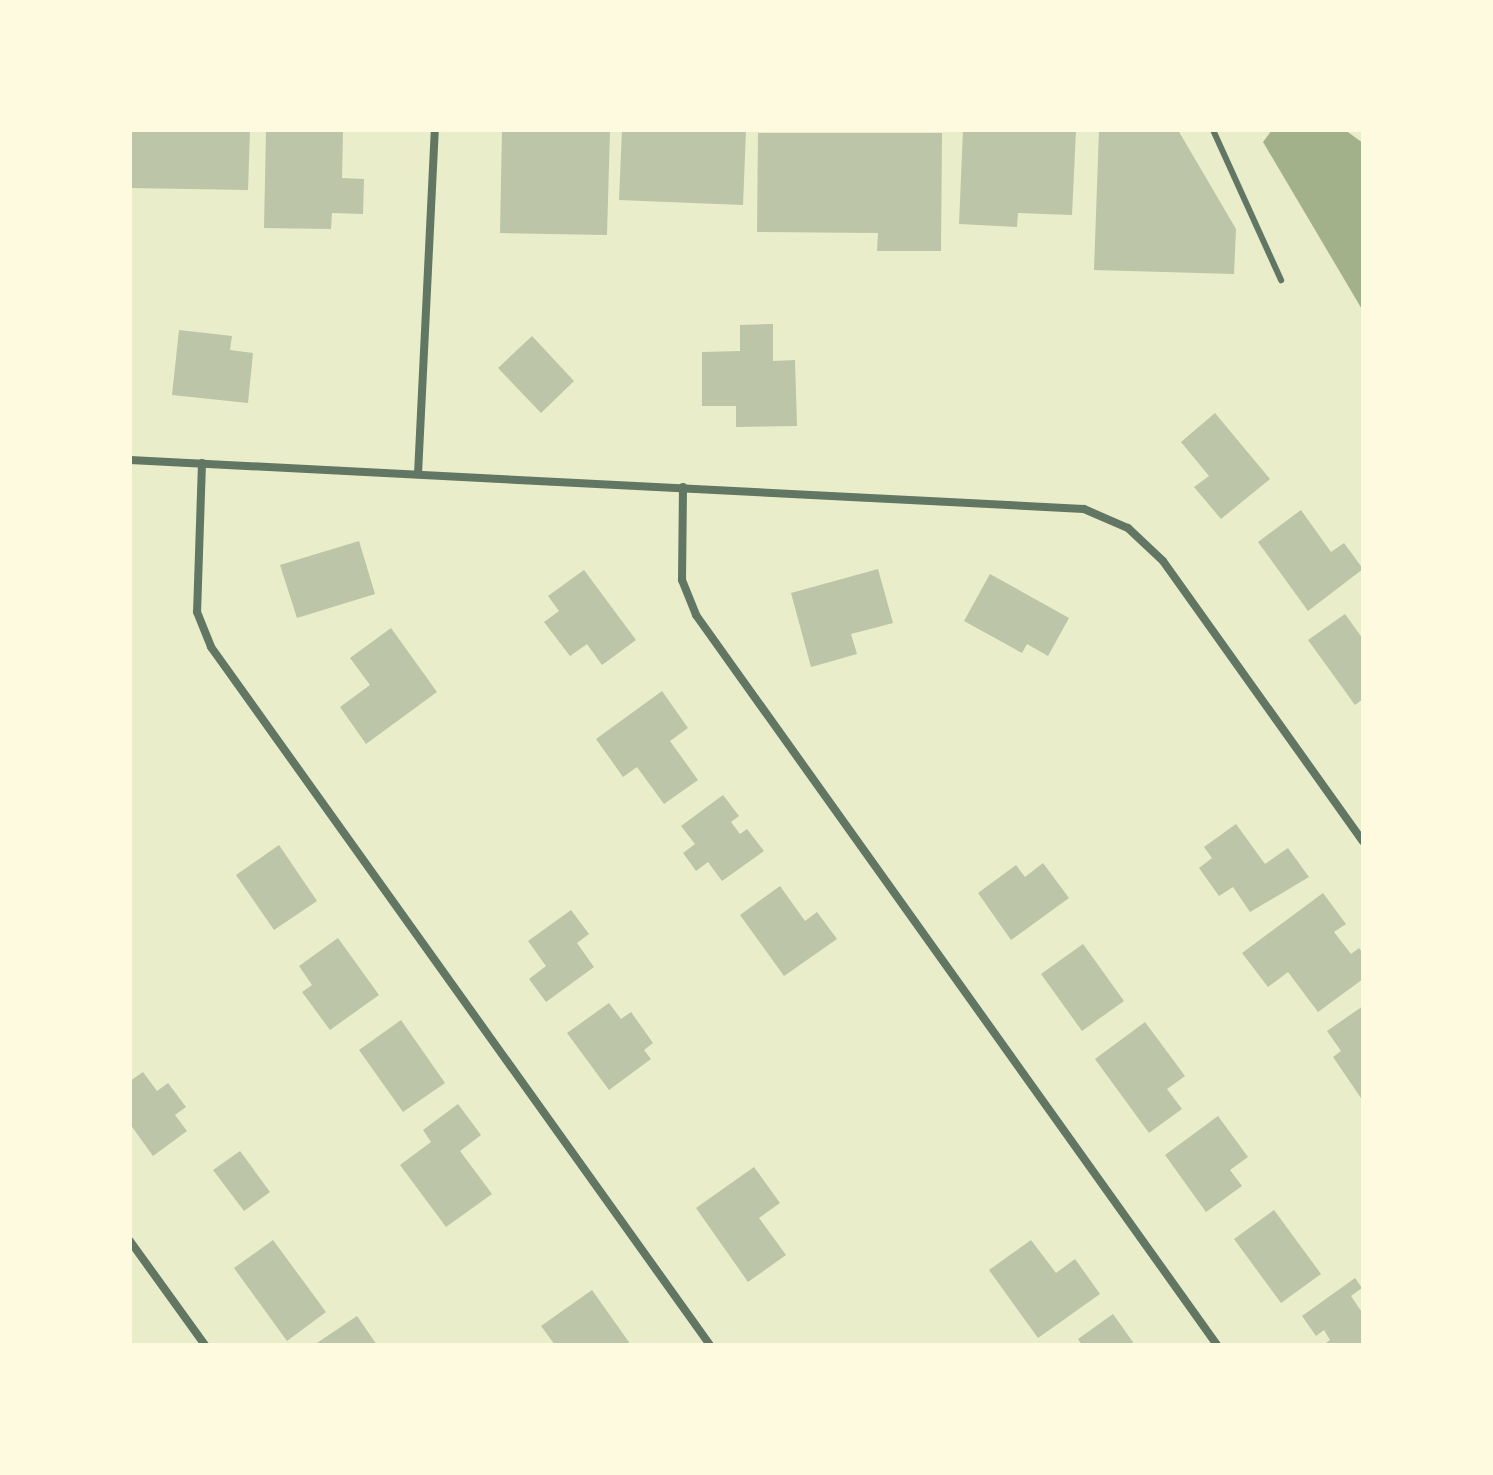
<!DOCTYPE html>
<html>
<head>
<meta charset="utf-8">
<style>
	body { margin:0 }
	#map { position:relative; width:1493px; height:1475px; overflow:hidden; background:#e9edc9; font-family:Montserrat,sans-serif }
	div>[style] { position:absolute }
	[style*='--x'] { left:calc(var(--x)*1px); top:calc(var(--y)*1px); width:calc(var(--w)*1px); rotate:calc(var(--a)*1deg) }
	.water>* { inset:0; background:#a3b18a }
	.building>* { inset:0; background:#bcc5a7 }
	.service>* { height:6px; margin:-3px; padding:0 3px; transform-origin:3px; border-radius:3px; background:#617663 }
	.minor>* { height:8px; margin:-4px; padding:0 4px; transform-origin:4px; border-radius:4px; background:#617663 }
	span { translate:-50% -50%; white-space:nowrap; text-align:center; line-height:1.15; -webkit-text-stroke:6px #fefae0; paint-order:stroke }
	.frame { position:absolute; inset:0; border:132px solid #fefae0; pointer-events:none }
</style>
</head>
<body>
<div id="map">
	<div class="water">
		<i style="clip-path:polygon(1272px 130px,1345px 130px,1363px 143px,1363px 311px,1263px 142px)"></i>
	</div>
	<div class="building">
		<i style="clip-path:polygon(130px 130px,250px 130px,248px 190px,130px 188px)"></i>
		<i style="clip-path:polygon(266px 130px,343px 130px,342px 178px,364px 179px,363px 214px,332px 213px,331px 229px,264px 228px)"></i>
		<i style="clip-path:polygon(502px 130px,610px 130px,607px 235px,500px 233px)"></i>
		<i style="clip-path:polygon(622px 130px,746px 130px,743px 205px,619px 200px)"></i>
		<i style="clip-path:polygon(963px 130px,1076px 130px,1072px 215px,1018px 213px,1017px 227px,959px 224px)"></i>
		<i style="clip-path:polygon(1099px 130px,1178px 130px,1236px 229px,1234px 274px,1094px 270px)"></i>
		<i style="clip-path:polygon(758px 133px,942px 133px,941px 251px,877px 251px,878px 233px,757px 232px)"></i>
		<i style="clip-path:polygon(773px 324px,773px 361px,795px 360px,797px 426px,736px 427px,736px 406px,702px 406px,702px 352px,740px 351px,740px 325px)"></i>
		<i style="clip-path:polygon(179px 330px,232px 336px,230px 350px,253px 353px,248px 403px,172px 395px)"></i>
		<i style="clip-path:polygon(532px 336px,574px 381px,541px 413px,498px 368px)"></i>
		<i style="clip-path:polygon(1215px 413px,1270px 479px,1221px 519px,1194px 487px,1209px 476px,1181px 442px)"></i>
		<i style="clip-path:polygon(1301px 510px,1331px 552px,1344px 543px,1363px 569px,1308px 611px,1258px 542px)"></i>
		<i style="clip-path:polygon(359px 541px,375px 594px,297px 618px,280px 565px)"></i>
		<i style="clip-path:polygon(878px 569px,893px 623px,851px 634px,857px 654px,811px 667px,791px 593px)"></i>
		<i style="clip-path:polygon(584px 570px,636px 640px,602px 665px,587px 644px,570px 656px,544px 622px,559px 611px,548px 596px)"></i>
		<i style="clip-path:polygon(990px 574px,1069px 618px,1048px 656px,1027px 644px,1022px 653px,964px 621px)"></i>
		<i style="clip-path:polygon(1345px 614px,1363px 639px,1363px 699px,1355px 705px,1308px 640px)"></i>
		<i style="clip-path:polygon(391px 628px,437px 692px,366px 744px,340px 707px,370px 685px,350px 658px)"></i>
		<i style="clip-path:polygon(662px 691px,688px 728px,670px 741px,698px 780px,664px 804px,637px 767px,623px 777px,596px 739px)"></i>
		<i style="clip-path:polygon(723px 795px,739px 816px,731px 822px,740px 834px,747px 829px,764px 851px,722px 881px,708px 862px,696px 871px,683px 853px,695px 844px,681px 826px)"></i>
		<i style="clip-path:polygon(1236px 824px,1265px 864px,1288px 848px,1309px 877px,1250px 912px,1233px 887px,1219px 896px,1199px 868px,1212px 858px,1204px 847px)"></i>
		<i style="clip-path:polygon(279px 845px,317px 901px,274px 930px,236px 875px)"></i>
		<i style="clip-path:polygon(1043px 863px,1069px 898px,1011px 940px,978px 893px,1016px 865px,1025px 877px)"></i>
		<i style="clip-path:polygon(780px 886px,805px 921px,817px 912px,837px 939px,784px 976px,740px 915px)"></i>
		<i style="clip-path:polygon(1323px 893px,1346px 924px,1334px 932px,1351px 954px,1359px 948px,1363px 954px,1363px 979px,1318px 1012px,1288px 972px,1268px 987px,1242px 953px)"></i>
		<i style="clip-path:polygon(571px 910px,589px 934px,577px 943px,594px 967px,546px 1002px,529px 979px,546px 966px,528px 941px)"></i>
		<i style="clip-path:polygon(338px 938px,379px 995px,330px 1030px,302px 992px,312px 985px,299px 966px)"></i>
		<i style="clip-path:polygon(1083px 944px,1124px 1001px,1082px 1031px,1041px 974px)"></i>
		<i style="clip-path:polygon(609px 1003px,621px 1019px,631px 1012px,653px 1043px,644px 1050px,651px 1059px,609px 1090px,567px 1033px)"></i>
		<i style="clip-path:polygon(1363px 1006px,1363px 1101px,1333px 1057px,1341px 1051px,1327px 1031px)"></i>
		<i style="clip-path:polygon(401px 1020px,445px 1083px,403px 1112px,359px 1050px)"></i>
		<i style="clip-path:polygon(1145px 1022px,1185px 1076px,1167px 1089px,1182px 1109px,1149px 1133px,1095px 1059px)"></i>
		<i style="clip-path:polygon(143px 1072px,157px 1091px,168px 1083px,186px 1107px,175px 1115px,187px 1131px,153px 1156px,130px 1124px,130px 1081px)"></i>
		<i style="clip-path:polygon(458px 1104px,481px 1135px,460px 1151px,492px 1194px,446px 1227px,400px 1165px,431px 1142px,423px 1130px)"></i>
		<i style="clip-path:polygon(1218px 1116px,1248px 1157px,1230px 1170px,1242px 1186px,1206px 1212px,1165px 1155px)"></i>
		<i style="clip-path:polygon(240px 1151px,270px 1192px,244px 1211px,213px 1170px)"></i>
		<i style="clip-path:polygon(754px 1167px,780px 1203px,759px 1218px,786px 1255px,748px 1282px,696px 1208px)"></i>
		<i style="clip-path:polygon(1274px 1210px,1321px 1274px,1281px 1303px,1234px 1239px)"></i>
		<i style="clip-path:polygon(273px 1240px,326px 1312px,287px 1341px,234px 1268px)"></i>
		<i style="clip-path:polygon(1031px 1240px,1056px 1273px,1075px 1259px,1100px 1294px,1038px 1338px,989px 1270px)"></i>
		<i style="clip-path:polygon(1355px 1278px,1362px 1288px,1351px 1296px,1363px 1314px,1363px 1345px,1323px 1345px,1330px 1340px,1324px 1330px,1316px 1336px,1302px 1316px)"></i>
		<i style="clip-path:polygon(592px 1290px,631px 1345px,555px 1345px,541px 1326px)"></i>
		<i style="clip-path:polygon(1113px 1314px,1135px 1345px,1082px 1345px,1078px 1339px)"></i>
		<i style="clip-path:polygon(357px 1316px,377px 1345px,314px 1345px)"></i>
	</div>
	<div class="service">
		<i style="--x:1213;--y:130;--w:165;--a:65.6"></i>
	</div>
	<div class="minor">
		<i style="--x:130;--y:460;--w:955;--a:2.94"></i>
		<i style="--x:1084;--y:509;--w:48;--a:23.4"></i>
		<i style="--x:1128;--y:528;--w:48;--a:43.3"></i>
		<i style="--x:1163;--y:561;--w:344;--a:54.5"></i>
		<i style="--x:202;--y:463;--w:149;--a:91.9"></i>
		<i style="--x:197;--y:612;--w:38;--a:68"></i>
		<i style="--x:211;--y:647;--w:858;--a:54.44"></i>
		<i style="--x:418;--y:474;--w:344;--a:-87.2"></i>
		<i style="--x:683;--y:487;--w:93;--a:90.6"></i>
		<i style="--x:682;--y:580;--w:38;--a:68"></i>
		<i style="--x:696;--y:615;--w:897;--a:54.48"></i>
		<i style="--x:130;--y:1241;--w:128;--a:54.2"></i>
	</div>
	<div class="frame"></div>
</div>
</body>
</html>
